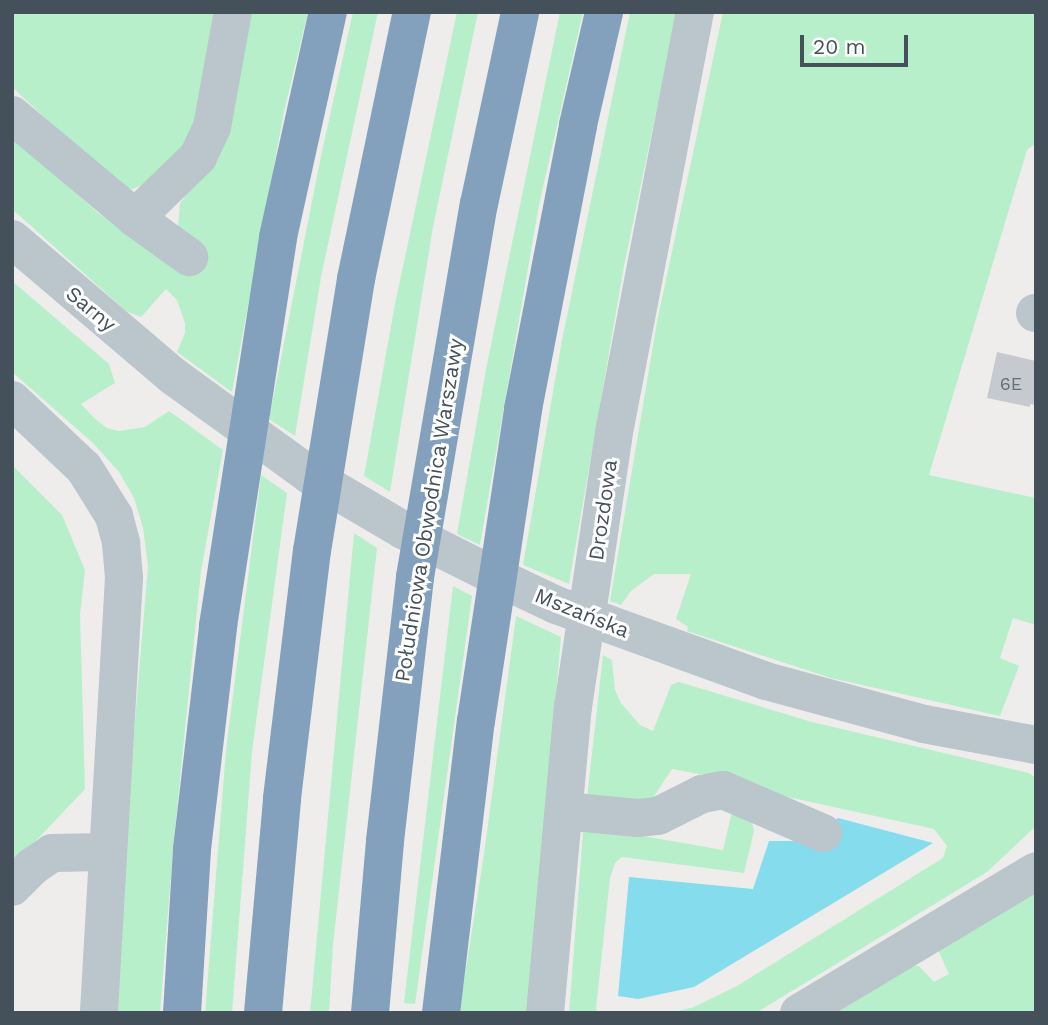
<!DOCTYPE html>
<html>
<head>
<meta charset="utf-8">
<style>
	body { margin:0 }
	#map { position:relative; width:1048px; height:1025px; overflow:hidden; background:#efecec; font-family:"Work Sans",sans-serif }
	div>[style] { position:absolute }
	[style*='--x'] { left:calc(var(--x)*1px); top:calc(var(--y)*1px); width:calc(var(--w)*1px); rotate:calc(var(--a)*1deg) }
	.green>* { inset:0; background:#b8efcb }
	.water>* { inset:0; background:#85dcec }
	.building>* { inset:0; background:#c6cacf }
	.minor>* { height:38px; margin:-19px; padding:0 19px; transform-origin:19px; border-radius:19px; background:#bac5cc }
	.highway>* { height:38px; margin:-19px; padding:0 19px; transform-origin:19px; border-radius:19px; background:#83a1bd }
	span { translate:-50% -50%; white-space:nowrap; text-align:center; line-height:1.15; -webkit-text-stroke:6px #fff; paint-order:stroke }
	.number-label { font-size:18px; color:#646f77 }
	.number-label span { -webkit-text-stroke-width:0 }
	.street-label { font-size:21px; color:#44515a }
	.frame { position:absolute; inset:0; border:14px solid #44515a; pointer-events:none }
	.scale { position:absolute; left:800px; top:35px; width:108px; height:32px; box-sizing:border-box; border:4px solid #44515a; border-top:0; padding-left:9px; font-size:21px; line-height:24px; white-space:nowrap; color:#44515a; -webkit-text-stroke:5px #fff; paint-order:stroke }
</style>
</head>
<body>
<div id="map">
	<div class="green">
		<i style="clip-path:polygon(12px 12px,222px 12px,202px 109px,186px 146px,146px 184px,132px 189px,119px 187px,12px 87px)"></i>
		<i style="clip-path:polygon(244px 12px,308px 12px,284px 112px,232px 392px,177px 352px,185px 333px,185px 323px,177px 300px,166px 289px,141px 317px,126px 311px,12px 209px,12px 136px,97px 212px,137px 242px,178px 226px,180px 203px,190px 190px)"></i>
		<i style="clip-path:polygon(353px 12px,378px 12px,321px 277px,295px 436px,269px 419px,321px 156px)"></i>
		<i style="clip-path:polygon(457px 12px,478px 12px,433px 227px,390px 492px,364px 476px,395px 304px)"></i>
		<i style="clip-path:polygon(560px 12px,583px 12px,539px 205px,480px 545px,457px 534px,487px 364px)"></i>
		<i style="clip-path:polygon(630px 12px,677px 12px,624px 266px,569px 584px,523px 565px,562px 340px)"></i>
		<i style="clip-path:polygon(723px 12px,1036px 12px,1036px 143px,1027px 150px,929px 475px,1036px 498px,1036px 625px,1013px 618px,1000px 658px,1019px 666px,1000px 716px,831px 678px,687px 631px,688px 627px,676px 619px,691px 574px,654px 574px,631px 591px,621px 605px,610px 601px,657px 322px)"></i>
		<i style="clip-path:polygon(12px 281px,109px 364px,115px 383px,81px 404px,95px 419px,107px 428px,119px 431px,145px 427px,169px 411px,223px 450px,201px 571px,173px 849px,160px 1013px,115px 1013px,118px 922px,148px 566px,143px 528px,134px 498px,119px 472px,93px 443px,12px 372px)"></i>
		<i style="clip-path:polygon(12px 465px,62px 515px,85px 570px,80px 615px,85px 789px,12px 866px)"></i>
		<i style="clip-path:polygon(261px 475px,287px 493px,252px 752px,232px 1013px,205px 1013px,226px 750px)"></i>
		<i style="clip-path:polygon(354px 533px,377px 548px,333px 945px,329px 1013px,310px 1013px)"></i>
		<i style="clip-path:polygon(453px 586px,472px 596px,415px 1004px,404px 1003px)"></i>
		<i style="clip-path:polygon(516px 616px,561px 637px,528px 1013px,459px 1013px,484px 854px)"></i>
		<i style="clip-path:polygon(603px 655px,612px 660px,615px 690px,621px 703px,640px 725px,653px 731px,671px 685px,679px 682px,812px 722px,1029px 773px,1036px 778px,1036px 826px,987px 872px,756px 1013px,670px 1013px,694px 1007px,737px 986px,943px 858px,947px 846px,934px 829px,747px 788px,737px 781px,672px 769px,653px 798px,636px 806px,587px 798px)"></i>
		<i style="clip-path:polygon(734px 803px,751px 818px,754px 831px,744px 873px,622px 857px,615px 863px,610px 878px,596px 1009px,598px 1013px,569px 1013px,583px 832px,603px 829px,723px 850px)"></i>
		<i style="clip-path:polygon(1036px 888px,1036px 1013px,836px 1013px,912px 966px,919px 966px,934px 982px,949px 974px,938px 950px)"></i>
	</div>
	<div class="water">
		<i style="clip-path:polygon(838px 818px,933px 843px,694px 987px,638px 999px,618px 996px,629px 877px,753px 889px,769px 841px,814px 841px)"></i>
	</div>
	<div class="building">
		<i style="clip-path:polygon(997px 352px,1036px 361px,1036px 405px,1030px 404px,1030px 407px,987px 398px)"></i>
	</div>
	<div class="minor">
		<i style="--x:12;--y:115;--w:160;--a:39.9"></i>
		<i style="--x:135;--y:218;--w:67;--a:35.8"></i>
		<i style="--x:135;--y:218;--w:88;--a:-44.1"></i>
		<i style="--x:198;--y:157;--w:33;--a:-65"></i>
		<i style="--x:212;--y:127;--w:117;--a:-79.7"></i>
		<i style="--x:12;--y:239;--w:211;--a:40.4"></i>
		<i style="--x:173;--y:376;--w:170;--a:35.9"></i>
		<i style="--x:311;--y:476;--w:107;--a:30.4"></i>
		<i style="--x:403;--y:530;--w:103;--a:26.6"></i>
		<i style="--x:495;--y:576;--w:68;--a:25.4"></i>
		<i style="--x:556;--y:605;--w:223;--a:19.9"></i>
		<i style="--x:766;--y:681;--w:164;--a:15.2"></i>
		<i style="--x:924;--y:724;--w:114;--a:10.6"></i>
		<i style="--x:1035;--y:313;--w:1;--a:0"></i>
		<i style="--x:12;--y:400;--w:99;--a:43.4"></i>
		<i style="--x:84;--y:468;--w:57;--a:58"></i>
		<i style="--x:114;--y:516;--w:28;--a:75"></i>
		<i style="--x:121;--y:543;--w:35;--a:85"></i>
		<i style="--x:124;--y:578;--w:436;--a:93.3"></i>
		<i style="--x:564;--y:811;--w:74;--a:5.4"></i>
		<i style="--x:638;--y:818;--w:20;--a:-6"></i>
		<i style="--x:658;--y:816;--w:49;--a:-26.6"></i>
		<i style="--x:702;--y:794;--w:21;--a:-11"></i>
		<i style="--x:723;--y:790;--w:109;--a:23.3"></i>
		<i style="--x:12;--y:887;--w:30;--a:-45"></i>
		<i style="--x:33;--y:866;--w:23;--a:-34"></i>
		<i style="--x:52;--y:853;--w:54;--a:-1.1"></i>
		<i style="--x:545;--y:1013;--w:307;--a:-84.8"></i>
		<i style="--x:573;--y:707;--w:283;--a:-81.5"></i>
		<i style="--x:615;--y:427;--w:423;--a:-79.1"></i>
		<i style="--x:799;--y:1013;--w:276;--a:-30.9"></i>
	</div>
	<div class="highway">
		<i style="--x:182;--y:1013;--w:164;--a:-86.5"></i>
		<i style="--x:192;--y:849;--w:225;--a:-83.3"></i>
		<i style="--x:218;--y:626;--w:394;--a:-81.2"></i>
		<i style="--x:278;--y:237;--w:230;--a:-77.5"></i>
		<i style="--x:263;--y:1013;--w:216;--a:-84.9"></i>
		<i style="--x:282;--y:798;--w:249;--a:-83.1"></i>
		<i style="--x:312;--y:551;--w:276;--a:-80.8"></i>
		<i style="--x:356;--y:279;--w:273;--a:-78.2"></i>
		<i style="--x:370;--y:1013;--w:173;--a:-85"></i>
		<i style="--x:385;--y:841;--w:266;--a:-83.5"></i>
		<i style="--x:415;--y:577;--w:378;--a:-80.3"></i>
		<i style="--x:479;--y:204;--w:196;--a:-77.9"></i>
		<i style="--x:441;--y:1013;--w:294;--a:-83.2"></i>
		<i style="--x:476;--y:721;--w:316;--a:-81.4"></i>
		<i style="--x:523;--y:409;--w:289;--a:-79"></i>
		<i style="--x:578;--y:125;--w:116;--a:-77"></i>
	</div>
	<div class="number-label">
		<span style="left:1011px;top:384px">6E</span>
	</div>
	<div class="street-label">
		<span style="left:91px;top:309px;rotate:40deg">Sarny</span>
		<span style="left:429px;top:510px;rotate:-81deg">Południowa Obwodnica Warszawy</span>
		<span style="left:603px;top:510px;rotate:-82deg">Drozdowa</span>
		<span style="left:582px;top:613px;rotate:22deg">Mszańska</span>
	</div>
	<div class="frame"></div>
	<div class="scale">20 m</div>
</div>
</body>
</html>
